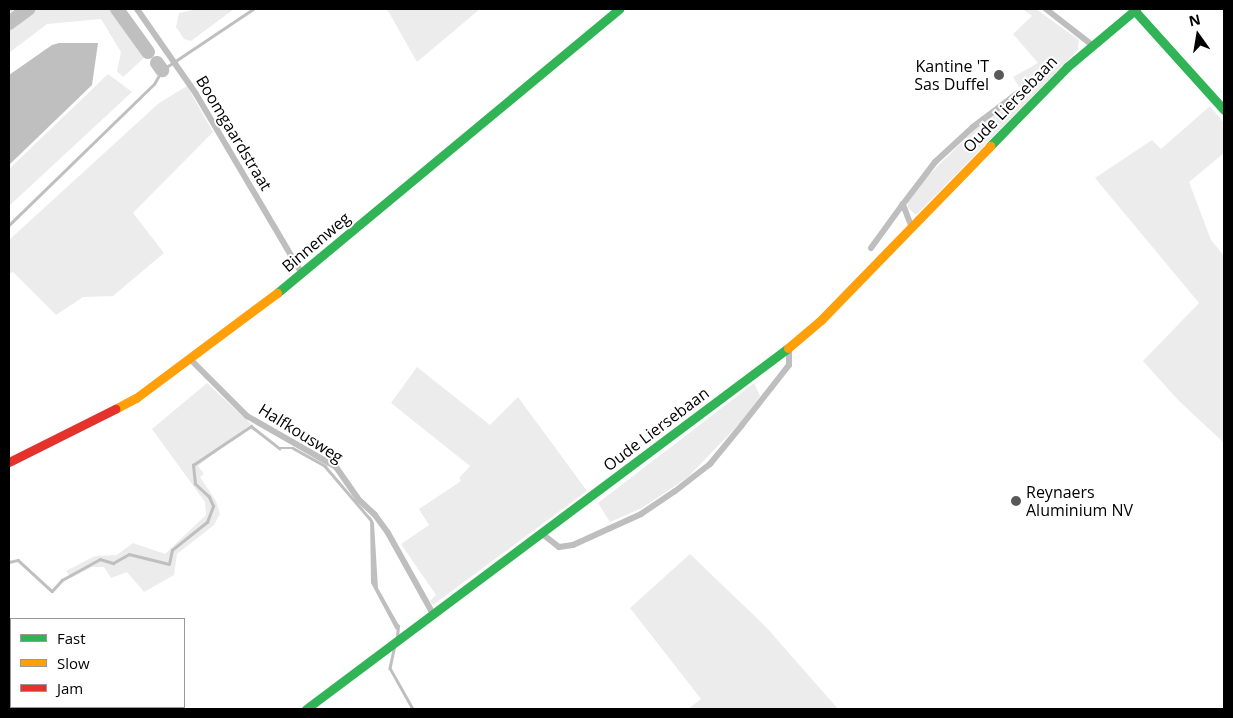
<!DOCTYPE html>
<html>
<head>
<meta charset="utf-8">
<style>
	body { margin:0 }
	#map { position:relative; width:1233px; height:718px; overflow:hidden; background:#fff; font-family:"Open Sans",sans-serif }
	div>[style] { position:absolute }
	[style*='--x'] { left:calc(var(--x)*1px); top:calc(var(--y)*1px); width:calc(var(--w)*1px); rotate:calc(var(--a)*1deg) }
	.green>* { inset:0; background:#ececec }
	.water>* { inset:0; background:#bfbfbf }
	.stream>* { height:2.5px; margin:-1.25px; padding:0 1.25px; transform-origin:1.25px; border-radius:1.25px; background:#bfbfbf }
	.river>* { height:14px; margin:-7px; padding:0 7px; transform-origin:7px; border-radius:7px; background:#bfbfbf }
	.street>* { height:6px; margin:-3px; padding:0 3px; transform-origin:3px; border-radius:3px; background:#bebebe }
	.fast>* { height:9px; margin:-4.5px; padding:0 4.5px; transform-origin:4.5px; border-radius:4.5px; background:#30b455 }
	.slow>* { height:9px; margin:-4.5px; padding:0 4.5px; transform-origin:4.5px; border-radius:4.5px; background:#ff9f0a }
	.jam>* { height:9px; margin:-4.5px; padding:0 4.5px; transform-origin:4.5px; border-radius:4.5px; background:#e5322d }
	.dots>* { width:14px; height:14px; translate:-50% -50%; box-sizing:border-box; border:2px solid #fff; border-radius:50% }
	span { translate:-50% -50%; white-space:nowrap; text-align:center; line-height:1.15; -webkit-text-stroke:4px #fff; paint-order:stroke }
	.poi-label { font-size:16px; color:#000 }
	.right { translate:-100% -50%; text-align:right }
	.left { translate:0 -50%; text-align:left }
	.street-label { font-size:16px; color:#000 }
	.frame { position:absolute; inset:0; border:10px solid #000; pointer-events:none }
	.legend { position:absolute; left:10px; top:618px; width:175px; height:90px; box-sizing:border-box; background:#fff; border:1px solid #999; margin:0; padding:6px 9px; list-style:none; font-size:15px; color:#000 }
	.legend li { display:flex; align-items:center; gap:10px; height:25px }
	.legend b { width:25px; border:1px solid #999 }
	.north { position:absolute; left:1173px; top:10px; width:50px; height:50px; -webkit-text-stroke:4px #fff; paint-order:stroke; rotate:347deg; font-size:14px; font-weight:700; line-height:20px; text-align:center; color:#000 }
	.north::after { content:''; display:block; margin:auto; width:18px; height:22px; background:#000; clip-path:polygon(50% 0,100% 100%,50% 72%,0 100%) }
</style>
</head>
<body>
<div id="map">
	<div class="green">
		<i style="clip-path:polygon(9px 9px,125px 9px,154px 49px,123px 77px,117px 71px,121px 52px,101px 19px,47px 24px,9px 53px)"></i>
		<i style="clip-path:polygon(197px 9px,234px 9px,191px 41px,184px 39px,176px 27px,179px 13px)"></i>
		<i style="clip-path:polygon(387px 9px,480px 9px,417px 62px)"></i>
		<i style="clip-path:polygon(1023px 9px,1036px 9px,1079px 40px,1078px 50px,916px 215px,908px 208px,908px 201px,926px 178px,975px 129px,1040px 81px,1051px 67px,1019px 87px,1013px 77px,1038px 63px,1013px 34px,1032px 16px)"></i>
		<i style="clip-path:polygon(108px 74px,132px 92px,9px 206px,9px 169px)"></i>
		<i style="clip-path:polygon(187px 86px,213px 132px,133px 213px,164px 253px,113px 296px,83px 297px,56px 315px,13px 272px,9px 274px,9px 240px,159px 103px)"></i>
		<i style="clip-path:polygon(1210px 106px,1224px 123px,1224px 153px,1189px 182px,1211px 240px,1224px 256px,1224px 443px,1178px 400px,1143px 361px,1199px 303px,1095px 178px,1152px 140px,1161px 149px)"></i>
		<i style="clip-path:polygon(417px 367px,490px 425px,518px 397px,587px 491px,433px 605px,430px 601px,436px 595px,401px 544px,429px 525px,419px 509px,461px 481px,459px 478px,470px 466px,391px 403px)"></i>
		<i style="clip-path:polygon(207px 383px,251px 424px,198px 466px,204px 474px,200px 477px,216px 501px,220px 514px,214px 525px,177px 554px,174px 575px,144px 592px,127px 572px,111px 578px,104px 567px,92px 567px,71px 578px,66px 571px,95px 556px,117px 555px,133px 543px,165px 554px,206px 515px,205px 502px,152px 429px)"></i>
		<i style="clip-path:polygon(754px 383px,760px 396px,741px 422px,688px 477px,642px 508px,610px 522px,598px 503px)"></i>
		<i style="clip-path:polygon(690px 554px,767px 628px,838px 709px,688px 709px,701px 699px,630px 608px)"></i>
	</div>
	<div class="water">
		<i style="clip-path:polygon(59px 43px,98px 43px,92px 85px,9px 165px,9px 75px,52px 45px)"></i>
		<i style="clip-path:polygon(370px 516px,374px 523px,378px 588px,400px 627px,396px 630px,371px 583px)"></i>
	</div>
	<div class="stream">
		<i style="--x:9;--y:225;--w:202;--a:-44.2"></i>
		<i style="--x:154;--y:84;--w:16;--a:-60"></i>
		<i style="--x:162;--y:70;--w:110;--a:-33.8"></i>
		<i style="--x:9;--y:562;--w:9;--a:-13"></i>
		<i style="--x:18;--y:560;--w:46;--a:42.4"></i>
		<i style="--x:52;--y:591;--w:15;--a:-48"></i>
		<i style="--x:62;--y:580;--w:43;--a:-28.9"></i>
		<i style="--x:100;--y:559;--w:14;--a:17"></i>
		<i style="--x:113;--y:563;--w:18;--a:-29"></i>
		<i style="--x:129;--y:554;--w:41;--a:14"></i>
		<i style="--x:169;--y:564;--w:14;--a:-78"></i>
		<i style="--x:172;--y:550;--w:45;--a:-38.7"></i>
		<i style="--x:207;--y:522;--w:17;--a:-69"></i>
		<i style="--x:213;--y:506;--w:10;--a:-114"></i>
		<i style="--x:209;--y:497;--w:19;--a:-137"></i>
		<i style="--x:195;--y:484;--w:19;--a:-96"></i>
		<i style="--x:193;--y:465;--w:70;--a:-33.9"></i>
		<i style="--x:251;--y:426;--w:36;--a:38"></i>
		<i style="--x:279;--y:448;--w:14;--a:0"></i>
		<i style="--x:293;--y:448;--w:37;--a:29"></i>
		<i style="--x:325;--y:466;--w:71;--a:49.6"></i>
		<i style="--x:397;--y:637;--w:11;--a:-85"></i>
		<i style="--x:395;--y:645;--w:24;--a:102"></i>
		<i style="--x:390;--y:668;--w:47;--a:60.7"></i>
	</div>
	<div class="river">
		<i style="--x:117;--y:9;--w:53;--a:54.2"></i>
		<i style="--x:9;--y:23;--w:24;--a:-36"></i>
		<i style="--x:157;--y:63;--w:9;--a:54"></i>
	</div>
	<div class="street">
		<i style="--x:137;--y:9;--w:103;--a:55.2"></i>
		<i style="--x:196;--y:94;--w:209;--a:59.5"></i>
		<i style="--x:1046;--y:9;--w:57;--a:37.9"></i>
		<i style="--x:912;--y:228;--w:26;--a:-111"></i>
		<i style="--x:903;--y:204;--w:53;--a:-52.7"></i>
		<i style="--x:935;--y:162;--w:52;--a:-42.6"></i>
		<i style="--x:973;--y:127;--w:56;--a:-37.1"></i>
		<i style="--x:871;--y:248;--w:54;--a:-54"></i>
		<i style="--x:190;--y:359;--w:81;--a:45"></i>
		<i style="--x:247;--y:416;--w:103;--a:29.8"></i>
		<i style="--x:336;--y:467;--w:39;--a:55"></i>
		<i style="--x:358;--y:499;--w:23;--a:43"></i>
		<i style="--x:375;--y:515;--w:22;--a:54"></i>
		<i style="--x:388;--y:533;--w:93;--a:60.9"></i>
		<i style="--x:541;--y:533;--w:23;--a:38"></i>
		<i style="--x:559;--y:547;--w:14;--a:-8"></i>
		<i style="--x:573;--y:545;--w:75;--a:-24.5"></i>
		<i style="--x:641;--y:514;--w:40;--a:-34"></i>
		<i style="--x:674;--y:492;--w:46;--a:-37.9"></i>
		<i style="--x:710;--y:464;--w:50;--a:-50.6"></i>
		<i style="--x:742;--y:425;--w:76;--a:-51.9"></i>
		<i style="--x:789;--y:365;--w:18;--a:-90"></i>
	</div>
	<div class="fast">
		<i style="--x:1134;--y:10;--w:135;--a:48"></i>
		<i style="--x:990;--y:146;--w:110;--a:-45.7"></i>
		<i style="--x:1067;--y:67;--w:90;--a:-40"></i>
		<i style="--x:277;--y:293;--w:445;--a:-39.7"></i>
		<i style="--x:306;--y:709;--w:602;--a:-36.83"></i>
	</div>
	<div class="slow">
		<i style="--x:788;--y:348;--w:43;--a:-40.3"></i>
		<i style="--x:821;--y:320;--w:243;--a:-45.8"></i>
		<i style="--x:115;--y:409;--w:24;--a:-28"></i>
		<i style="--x:136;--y:398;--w:176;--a:-36.7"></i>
	</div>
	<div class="jam">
		<i style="--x:9;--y:462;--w:119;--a:-26.6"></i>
	</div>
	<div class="dots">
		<i style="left:999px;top:75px;background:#595959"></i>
		<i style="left:1016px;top:501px;background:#595959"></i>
	</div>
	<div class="poi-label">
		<span class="right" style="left:989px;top:75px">Kantine 'T<br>Sas Duffel</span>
		<span class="left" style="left:1026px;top:501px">Reynaers<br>Aluminium NV</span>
	</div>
	<div class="street-label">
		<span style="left:1010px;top:104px;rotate:-46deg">Oude Liersebaan</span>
		<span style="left:234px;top:133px;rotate:59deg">Boomgaardstraat</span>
		<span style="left:316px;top:242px;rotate:-40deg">Binnenweg</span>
		<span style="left:656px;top:429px;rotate:-37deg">Oude Liersebaan</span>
		<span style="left:301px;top:433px;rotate:32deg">Halfkousweg</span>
	</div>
	<div class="frame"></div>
	<ul class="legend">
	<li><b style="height:6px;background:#30b455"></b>Fast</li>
	<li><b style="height:6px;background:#ff9f0a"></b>Slow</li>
	<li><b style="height:6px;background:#e5322d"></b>Jam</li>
	</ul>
	<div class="north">N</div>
</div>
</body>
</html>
